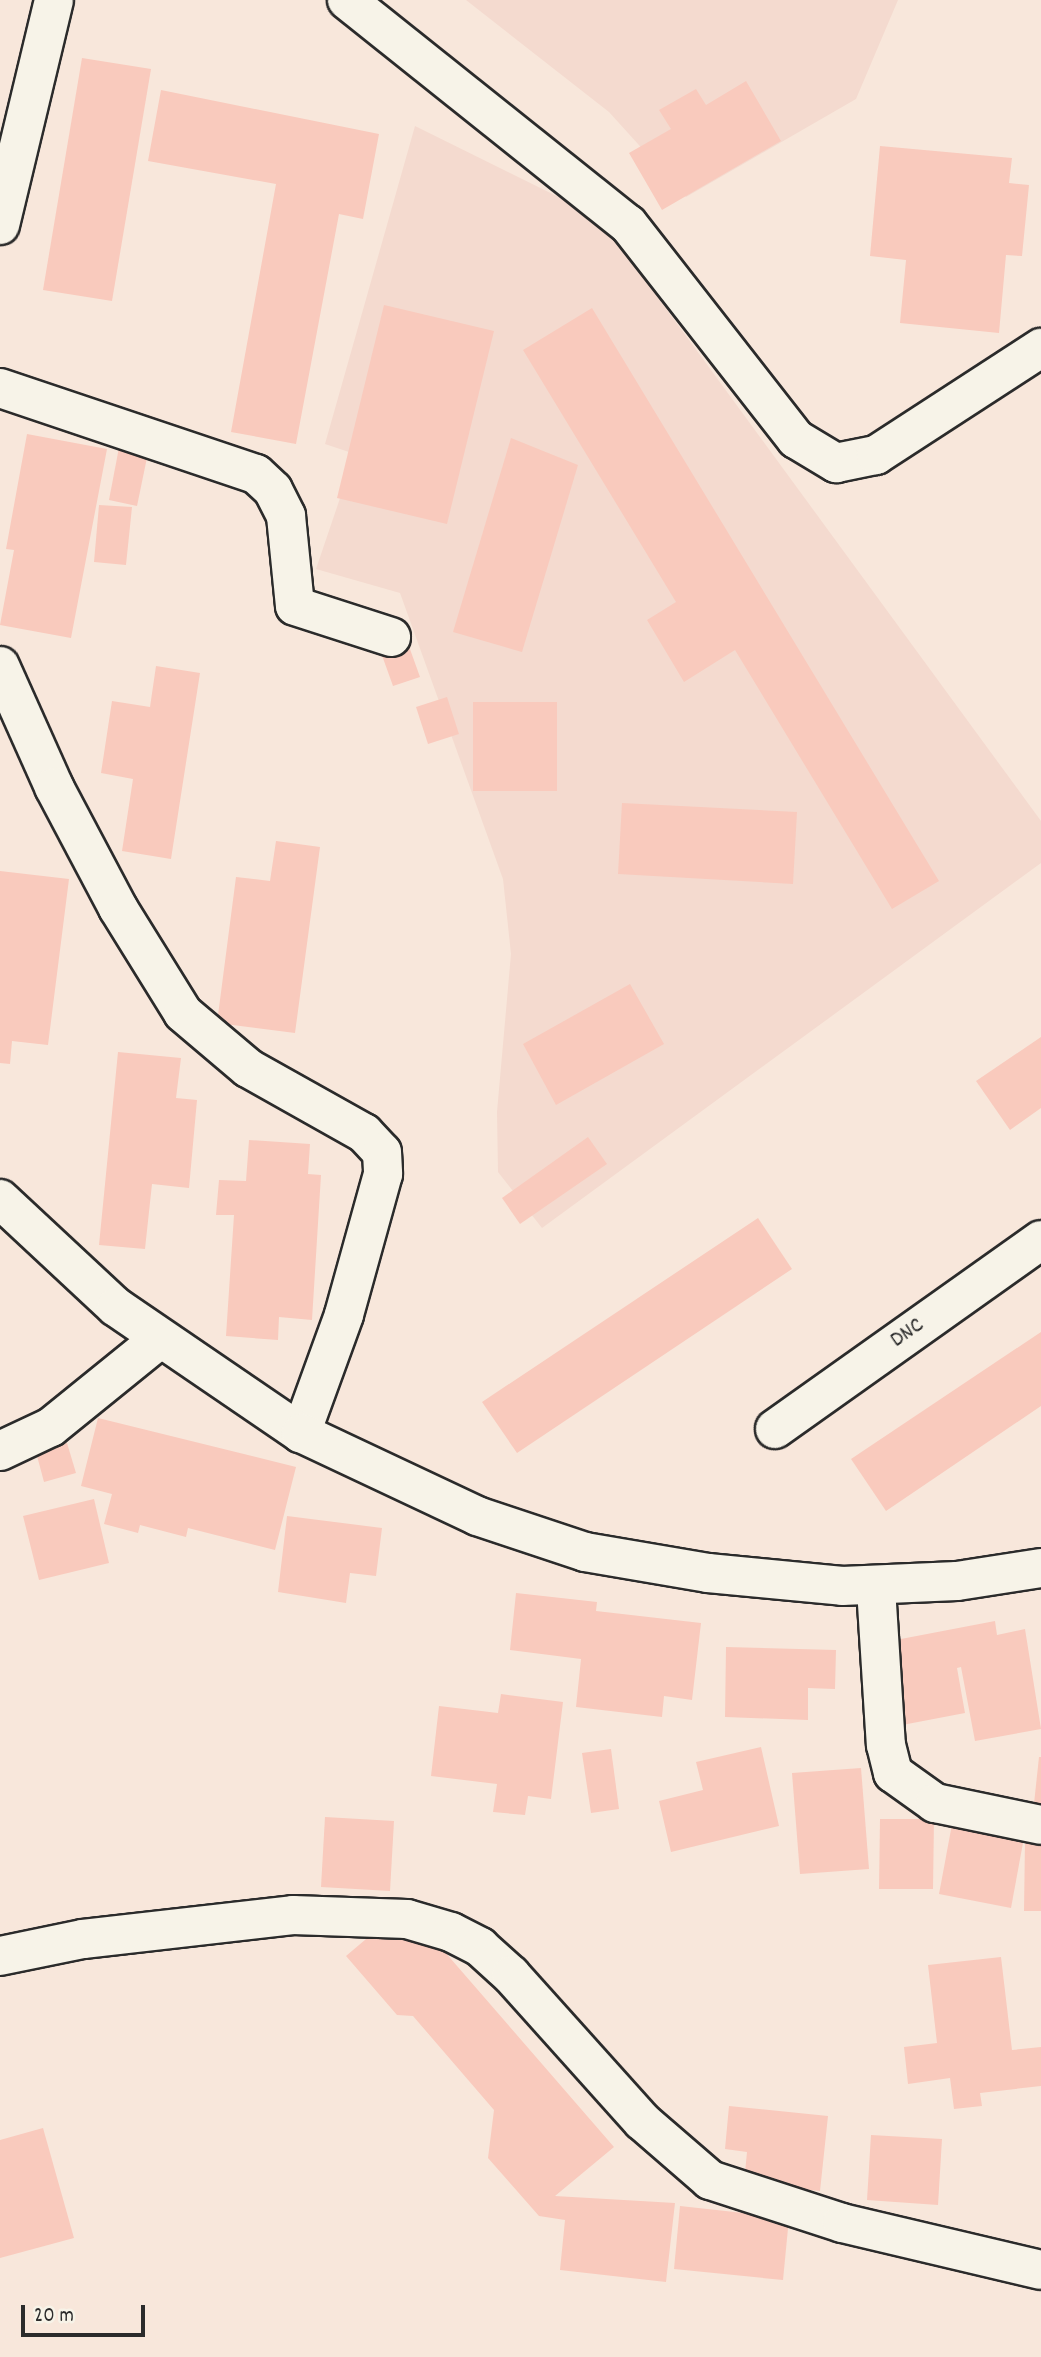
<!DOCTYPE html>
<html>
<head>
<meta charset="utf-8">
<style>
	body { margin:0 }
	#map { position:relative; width:1041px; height:2357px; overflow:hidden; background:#f8e7db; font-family:Dekko,sans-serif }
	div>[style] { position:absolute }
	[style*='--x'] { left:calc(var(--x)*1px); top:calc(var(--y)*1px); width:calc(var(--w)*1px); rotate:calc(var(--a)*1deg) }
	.built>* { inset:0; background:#f4dacf }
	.building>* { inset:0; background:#f9cabd }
	.roads { filter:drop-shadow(2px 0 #2b2b2b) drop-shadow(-2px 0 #2b2b2b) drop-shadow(0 2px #2b2b2b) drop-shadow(0 -2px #2b2b2b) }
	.street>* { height:38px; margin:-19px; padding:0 19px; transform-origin:19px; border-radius:19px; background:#f7f3e8 }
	span { translate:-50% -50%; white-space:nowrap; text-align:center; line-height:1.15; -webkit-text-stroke:7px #f7f3e8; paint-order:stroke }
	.street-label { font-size:23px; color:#2b2b2b }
	.scale { position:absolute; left:21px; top:2305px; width:124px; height:32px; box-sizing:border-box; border:4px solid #2b2b2b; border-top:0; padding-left:9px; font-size:21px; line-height:24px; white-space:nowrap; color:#2b2b2b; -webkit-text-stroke:5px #f7f3e8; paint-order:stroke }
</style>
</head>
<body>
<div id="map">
	<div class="built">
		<i style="clip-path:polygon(466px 0,898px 0,856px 99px,686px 197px,609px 112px)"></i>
		<i style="clip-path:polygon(415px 126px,599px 217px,1041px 821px,1041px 863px,542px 1228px,498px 1172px,497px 1112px,511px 954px,503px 879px,400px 593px,316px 569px,355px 454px,325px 444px)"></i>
	</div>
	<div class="building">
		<i style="clip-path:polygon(82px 58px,151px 69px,112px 301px,43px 290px)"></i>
		<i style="clip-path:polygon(746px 81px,781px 141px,662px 210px,629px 153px,671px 129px,659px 110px,696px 89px,706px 105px)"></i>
		<i style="clip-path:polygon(161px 90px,379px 134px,363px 219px,339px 214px,296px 444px,231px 432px,276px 184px,148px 161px)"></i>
		<i style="clip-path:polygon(880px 146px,1012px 158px,1009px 183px,1029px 185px,1022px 256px,1006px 255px,999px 333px,900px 323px,906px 260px,870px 256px)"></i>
		<i style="clip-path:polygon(384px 305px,494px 331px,447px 524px,337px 498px)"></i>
		<i style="clip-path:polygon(592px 308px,939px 881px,892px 909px,735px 650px,684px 682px,647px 620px,676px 602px,523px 350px)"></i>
		<i style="clip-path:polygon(27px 434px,107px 449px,71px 638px,0 625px,14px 550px,6px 549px)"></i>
		<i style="clip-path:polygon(121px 437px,150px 443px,137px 506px,109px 500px)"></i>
		<i style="clip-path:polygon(511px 438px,578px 465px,522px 652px,453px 632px)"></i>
		<i style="clip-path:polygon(99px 505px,132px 507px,126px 565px,94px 562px)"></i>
		<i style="clip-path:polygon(406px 638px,420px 677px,393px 686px,379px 647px)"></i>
		<i style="clip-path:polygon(156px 666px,200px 673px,171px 859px,122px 851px,133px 779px,101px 773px,112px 701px,150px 707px)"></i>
		<i style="clip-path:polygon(447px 697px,459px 734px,428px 744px,416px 707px)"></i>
		<i style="clip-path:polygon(473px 702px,557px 702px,557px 791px,473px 791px)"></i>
		<i style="clip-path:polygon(622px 803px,797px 812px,793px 884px,618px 874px)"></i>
		<i style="clip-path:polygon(276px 841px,320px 847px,295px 1033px,217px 1023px,236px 877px,270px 881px)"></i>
		<i style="clip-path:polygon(0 871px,69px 879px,48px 1045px,12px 1041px,10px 1064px,0 1063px)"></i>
		<i style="clip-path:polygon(630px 984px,664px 1044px,556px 1105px,523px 1044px)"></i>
		<i style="clip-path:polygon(1041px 1037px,1041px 1108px,1010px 1130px,976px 1081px)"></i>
		<i style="clip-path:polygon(118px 1052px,181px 1058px,176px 1098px,197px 1100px,189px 1188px,152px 1184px,145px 1249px,99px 1245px)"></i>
		<i style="clip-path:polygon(588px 1137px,607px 1164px,520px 1224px,502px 1198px)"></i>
		<i style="clip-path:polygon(249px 1140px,310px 1144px,308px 1174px,321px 1175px,312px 1320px,279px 1317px,278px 1340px,226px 1336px,234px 1215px,216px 1215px,219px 1180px,246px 1181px)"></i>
		<i style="clip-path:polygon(758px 1218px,792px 1269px,517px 1453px,482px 1402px)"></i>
		<i style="clip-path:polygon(1041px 1332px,1041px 1406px,886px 1511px,851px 1459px)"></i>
		<i style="clip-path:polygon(98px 1418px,296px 1467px,275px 1550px,188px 1528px,186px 1537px,140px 1525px,138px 1533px,104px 1524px,112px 1494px,81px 1486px)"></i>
		<i style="clip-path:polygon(67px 1443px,76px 1473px,44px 1482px,36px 1452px)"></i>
		<i style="clip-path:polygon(94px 1499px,109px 1563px,39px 1580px,23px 1516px)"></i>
		<i style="clip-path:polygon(287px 1516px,382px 1528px,376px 1576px,350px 1573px,346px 1603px,278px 1592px)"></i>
		<i style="clip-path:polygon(516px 1593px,597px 1602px,596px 1611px,701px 1623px,692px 1700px,664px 1696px,662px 1717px,576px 1707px,581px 1659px,510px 1650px)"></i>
		<i style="clip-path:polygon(995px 1621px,997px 1635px,1025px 1629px,1041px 1729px,975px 1741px,961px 1667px,957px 1668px,965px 1713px,897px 1726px,880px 1643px)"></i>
		<i style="clip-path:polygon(726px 1647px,836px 1650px,835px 1689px,808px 1688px,808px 1720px,725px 1717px)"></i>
		<i style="clip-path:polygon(501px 1694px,563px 1702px,551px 1799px,528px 1796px,525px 1815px,493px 1812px,497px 1784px,431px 1776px,439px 1706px,498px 1713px)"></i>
		<i style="clip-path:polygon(761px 1747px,779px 1826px,671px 1852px,659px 1801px,703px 1790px,696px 1762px)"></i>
		<i style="clip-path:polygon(611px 1749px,619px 1809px,591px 1813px,582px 1753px)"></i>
		<i style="clip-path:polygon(1039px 1757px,1041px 1757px,1041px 1814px,1033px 1813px)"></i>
		<i style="clip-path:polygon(861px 1768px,869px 1869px,800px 1874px,792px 1773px)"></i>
		<i style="clip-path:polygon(325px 1817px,394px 1821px,390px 1891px,321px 1887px)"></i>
		<i style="clip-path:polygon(880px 1819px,934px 1819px,933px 1889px,879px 1889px)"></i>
		<i style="clip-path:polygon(953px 1819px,1025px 1832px,1011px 1908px,939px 1894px)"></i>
		<i style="clip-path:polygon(1025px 1841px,1041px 1841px,1041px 1911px,1024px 1911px)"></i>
		<i style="clip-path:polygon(405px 1906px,614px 2147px,555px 2196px,675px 2203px,666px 2282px,560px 2270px,565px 2220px,539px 2216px,488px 2158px,494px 2110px,413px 2016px,397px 2015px,346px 1956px)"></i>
		<i style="clip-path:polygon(1001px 1957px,1012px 2050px,1041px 2047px,1041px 2086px,980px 2093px,982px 2106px,954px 2109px,950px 2078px,908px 2084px,904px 2047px,937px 2043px,928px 1965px)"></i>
		<i style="clip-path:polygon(729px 2106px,828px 2116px,820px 2191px,744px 2183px,747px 2152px,725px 2149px)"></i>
		<i style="clip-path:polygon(43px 2128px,74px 2238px,0 2258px,0 2140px)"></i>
		<i style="clip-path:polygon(871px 2135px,942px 2139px,938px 2205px,867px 2200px)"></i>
		<i style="clip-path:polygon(680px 2206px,789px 2218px,783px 2280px,674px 2269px)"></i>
	</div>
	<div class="roads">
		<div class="street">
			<i style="--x:347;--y:0;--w:359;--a:38.6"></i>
			<i style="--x:628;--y:224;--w:273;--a:52"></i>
			<i style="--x:796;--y:439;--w:47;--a:31"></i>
			<i style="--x:836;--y:463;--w:41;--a:-11.3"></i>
			<i style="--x:876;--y:455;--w:197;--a:-33"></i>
			<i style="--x:0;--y:225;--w:231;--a:-76.5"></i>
			<i style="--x:0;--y:388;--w:270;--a:18.6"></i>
			<i style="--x:256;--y:474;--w:23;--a:43"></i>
			<i style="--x:273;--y:490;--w:29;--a:63"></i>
			<i style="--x:286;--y:516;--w:90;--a:84.3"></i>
			<i style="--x:295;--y:606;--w:101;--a:17.9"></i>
			<i style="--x:0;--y:666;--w:133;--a:65.9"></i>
			<i style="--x:54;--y:787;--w:137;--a:62.1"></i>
			<i style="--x:118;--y:908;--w:123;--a:58.2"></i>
			<i style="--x:183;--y:1013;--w:85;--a:40.2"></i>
			<i style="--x:248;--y:1068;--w:133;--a:29.3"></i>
			<i style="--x:364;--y:1133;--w:26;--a:47"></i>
			<i style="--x:382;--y:1152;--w:22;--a:87"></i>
			<i style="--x:383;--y:1174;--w:146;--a:105.5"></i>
			<i style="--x:344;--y:1315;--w:126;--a:110"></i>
			<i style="--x:0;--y:1199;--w:158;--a:43"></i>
			<i style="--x:116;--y:1307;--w:224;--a:34.3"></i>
			<i style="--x:301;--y:1433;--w:195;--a:25.2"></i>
			<i style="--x:477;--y:1516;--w:114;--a:18.4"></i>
			<i style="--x:585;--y:1552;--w:125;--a:9.7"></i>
			<i style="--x:708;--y:1573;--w:135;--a:5.5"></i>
			<i style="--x:842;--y:1586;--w:115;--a:-2.5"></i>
			<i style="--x:957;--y:1581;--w:85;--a:-8.8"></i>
			<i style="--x:775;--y:1429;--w:326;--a:-35.4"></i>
			<i style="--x:0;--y:1451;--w:56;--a:-25.2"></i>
			<i style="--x:51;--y:1427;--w:141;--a:-39"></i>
			<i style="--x:876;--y:1588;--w:157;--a:86.4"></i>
			<i style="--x:886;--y:1745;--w:29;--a:76"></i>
			<i style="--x:893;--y:1773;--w:52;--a:35.5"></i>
			<i style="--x:935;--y:1803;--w:108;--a:11.7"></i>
			<i style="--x:0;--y:1956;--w:85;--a:-11.6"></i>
			<i style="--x:83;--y:1939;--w:211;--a:-6.5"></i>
			<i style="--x:293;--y:1915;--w:114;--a:2"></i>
			<i style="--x:407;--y:1919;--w:46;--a:16.5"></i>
			<i style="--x:451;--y:1932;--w:33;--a:27"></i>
			<i style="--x:480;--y:1947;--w:42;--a:42.1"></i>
			<i style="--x:511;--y:1975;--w:196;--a:48.1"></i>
			<i style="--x:642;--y:2121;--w:90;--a:40.9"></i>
			<i style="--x:710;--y:2180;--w:139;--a:18"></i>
			<i style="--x:842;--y:2223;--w:204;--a:13.3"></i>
		</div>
	</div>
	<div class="street-label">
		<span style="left:908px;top:1334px;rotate:-35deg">DNC</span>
	</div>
	<div class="scale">20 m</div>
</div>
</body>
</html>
